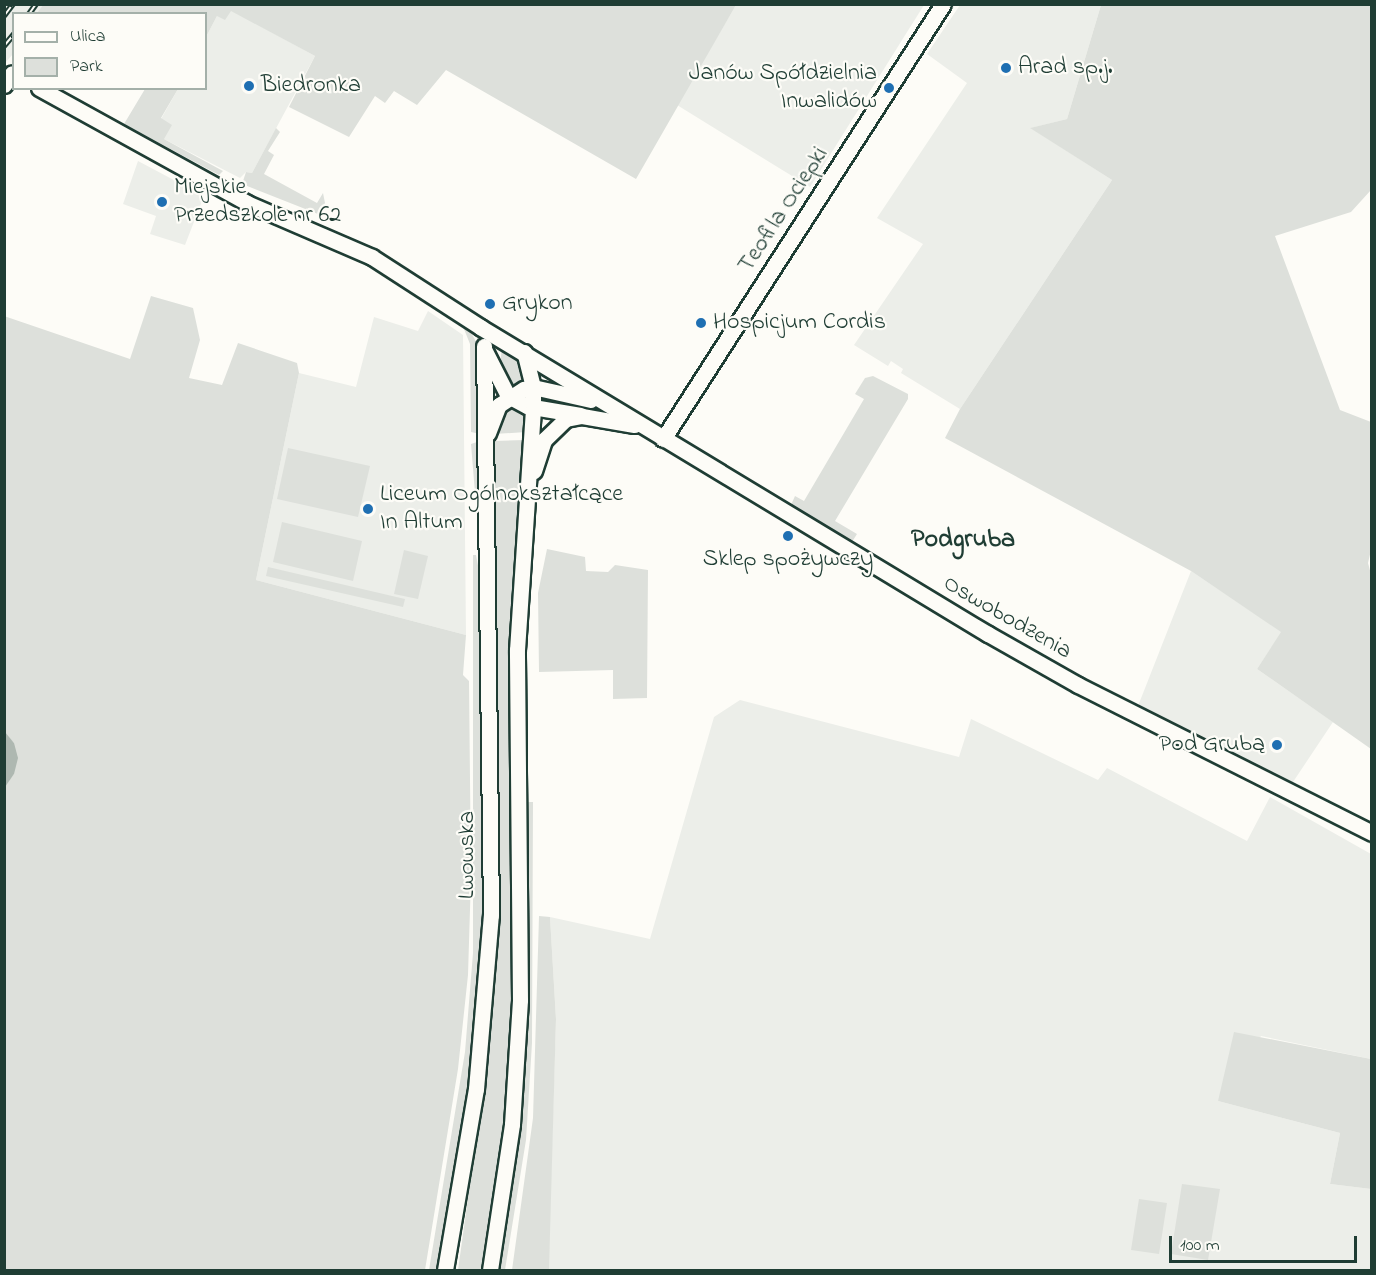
<!DOCTYPE html>
<html>
<head>
<meta charset="utf-8">
<style>
	body { margin:0 }
	#map { position:relative; width:1376px; height:1275px; overflow:hidden; background:#fdfcf7; font-family:"Indie Flower",sans-serif }
	div>[style] { position:absolute }
	[style*='--x'] { left:calc(var(--x)*1px); top:calc(var(--y)*1px); width:calc(var(--w)*1px); rotate:calc(var(--a)*1deg) }
	.built>* { inset:0; background:#eceee9 }
	.green>* { inset:0; background:#dde0db }
	.water>* { inset:0; background:#aeb8b1 }
	.roads { filter:drop-shadow(2px 0 #1f3d34) drop-shadow(-2px 0 #1f3d34) drop-shadow(0 2px #1f3d34) drop-shadow(0 -2px #1f3d34) }
	.minor>* { height:15px; margin:-7.5px; padding:0 7.5px; transform-origin:7.5px; border-radius:7.5px; background:#fdfcf7 }
	.rail>* { height:6px; margin-top:-3px; transform-origin:0; background:repeating-linear-gradient(90deg,#fdfcf7 0 11px,#1f3d34 0 22px); box-sizing:border-box; border-block:2px solid #1f3d34 }
	.dots>* { width:16px; height:16px; translate:-50% -50%; box-sizing:border-box; border:3px solid #fdfcf7; border-radius:50% }
	span { translate:-50% -50%; white-space:nowrap; text-align:center; line-height:1.15; -webkit-text-stroke:4.5px #fdfcf7; paint-order:stroke }
	.poi-label { font-size:24px; color:#1f3d34 }
	.left { translate:0 -50%; text-align:left }
	.right { translate:-100% -50%; text-align:right }
	.street-label { font-size:24px; color:#1f3d34 }
	.neighbourhood-label { font-size:26px; color:#1f3d34; font-weight:700 }
	.frame { position:absolute; inset:0; border:6px solid #1f3d34; pointer-events:none }
	.legend { position:absolute; left:12px; top:12px; width:195px; height:78px; box-sizing:border-box; background:#fdfcf7; border:2px solid #a4b0a9; margin:0; padding:8px 10px; list-style:none; font-size:18px; color:#1f3d34 }
	.legend li { display:flex; align-items:center; gap:12px; height:30px }
	.legend b { width:30px; border:2px solid #a4b0a9 }
	.scale { position:absolute; left:1169px; top:1236px; width:188px; height:27px; box-sizing:border-box; border:3px solid #1f3d34; border-top:0; padding-left:8px; font-size:18px; line-height:21px; white-space:nowrap; color:#1f3d34; -webkit-text-stroke:4px #fdfcf7; paint-order:stroke }
</style>
</head>
<body>
<div id="map">
	<div class="built">
		<i style="clip-path:polygon(5px 5px,54px 5px,47px 13px,14px 14px,13px 54px,5px 63px)"></i>
		<i style="clip-path:polygon(736px 5px,924px 5px,810px 187px,677px 105px)"></i>
		<i style="clip-path:polygon(960px 5px,1101px 5px,1067px 119px,1031px 128px,1112px 180px,960px 409px,901px 373px,903px 369px,891px 361px,888px 366px,854px 345px,923px 244px,877px 218px,967px 83px,927px 54px)"></i>
		<i style="clip-path:polygon(231px 10px,315px 56px,252px 173px,246px 172px,240px 178px,164px 139px,161px 119px,178px 89px,206px 88px,206px 37px,217px 16px)"></i>
		<i style="clip-path:polygon(138px 161px,204px 196px,185px 245px,150px 234px,156px 216px,123px 204px)"></i>
		<i style="clip-path:polygon(428px 311px,463px 335px,466px 635px,256px 580px,299px 373px,356px 387px,374px 317px,418px 331px)"></i>
		<i style="clip-path:polygon(1191px 571px,1282px 632px,1257px 669px,1333px 722px,1291px 785px,1138px 706px)"></i>
		<i style="clip-path:polygon(740px 700px,959px 757px,971px 719px,1098px 780px,1107px 768px,1247px 841px,1270px 797px,1371px 854px,1371px 1059px,1261px 1036px,1218px 1101px,1340px 1133px,1330px 1184px,1371px 1189px,1371px 1270px,548px 1270px,556px 1019px,550px 917px,650px 939px,714px 717px)"></i>
	</div>
	<div class="green">
		<i style="clip-path:polygon(44px 4px,736px 4px,736px 5px,636px 179px,446px 70px,417px 105px,394px 91px,385px 103px,375px 96px,349px 137px,289px 107px,315px 56px,231px 11px,225px 20px,217px 16px,206px 37px,206px 14px,37px 13px)"></i>
		<i style="clip-path:polygon(1101px 5px,1371px 5px,1371px 190px,1351px 212px,1275px 236px,1340px 410px,1371px 422px,1372px 546px,1368px 563px,1372px 578px,1371px 749px,1257px 669px,1281px 632px,1191px 571px,945px 438px,960px 409px,1112px 180px,1030px 128px,1067px 119px)"></i>
		<i style="clip-path:polygon(145px 89px,178px 89px,161px 118px,172px 125px,164px 139px,223px 171px,219px 175px,124px 124px)"></i>
		<i style="clip-path:polygon(276px 128px,280px 132px,268px 151px,274px 155px,264px 174px,317px 203px,323px 193px,325px 203px,318px 214px,242px 184px,246px 172px,252px 173px)"></i>
		<i style="clip-path:polygon(151px 296px,193px 308px,200px 340px,189px 378px,222px 385px,238px 343px,297px 363px,299px 373px,256px 580px,466px 635px,463px 675px,469px 681px,471px 877px,468px 975px,458px 1069px,425px 1270px,5px 1270px,4px 787px,14px 774px,14px 743px,4px 732px,4px 316px,130px 359px)"></i>
		<i style="clip-path:polygon(468px 327px,479px 347px,480px 434px,471px 432px,470px 344px,464px 329px)"></i>
		<i style="clip-path:polygon(502px 346px,517px 355px,528px 381px,513px 389px,500px 367px)"></i>
		<i style="clip-path:polygon(873px 376px,908px 394px,908px 399px,835px 521px,857px 534px,850px 545px,793px 510px,791px 505px,795px 496px,804px 501px,864px 399px,855px 394px,865px 378px)"></i>
		<i style="clip-path:polygon(509px 407px,526px 413px,526px 432px,494px 434px)"></i>
		<i style="clip-path:polygon(525px 440px,511px 643px,514px 976px,507px 1111px,483px 1270px,458px 1270px,490px 1040px,497px 953px,494px 441px)"></i>
		<i style="clip-path:polygon(480px 441px,481px 474px,476px 505px,471px 444px)"></i>
		<i style="clip-path:polygon(288px 448px,370px 466px,358px 517px,277px 499px)"></i>
		<i style="clip-path:polygon(282px 522px,362px 541px,353px 581px,273px 562px)"></i>
		<i style="clip-path:polygon(547px 549px,585px 557px,586px 571px,608px 572px,615px 565px,648px 570px,647px 698px,613px 699px,613px 670px,539px 672px,538px 593px)"></i>
		<i style="clip-path:polygon(404px 550px,428px 556px,418px 599px,394px 594px)"></i>
		<i style="clip-path:polygon(473px 555px,476px 555px,482px 586px,485px 892px,474px 1058px,439px 1270px,429px 1270px,465px 1052px,473px 953px)"></i>
		<i style="clip-path:polygon(268px 567px,405px 599px,403px 607px,266px 576px)"></i>
		<i style="clip-path:polygon(526px 802px,533px 802px,532px 1043px,526px 1140px,505px 1270px,497px 1270px,523px 1085px,527px 1009px)"></i>
		<i style="clip-path:polygon(539px 916px,550px 917px,556px 1019px,549px 1270px,512px 1270px,533px 1118px)"></i>
		<i style="clip-path:polygon(1234px 1032px,1371px 1059px,1371px 1189px,1330px 1184px,1340px 1133px,1218px 1101px)"></i>
		<i style="clip-path:polygon(1182px 1184px,1220px 1189px,1208px 1260px,1171px 1254px)"></i>
		<i style="clip-path:polygon(1139px 1199px,1167px 1203px,1159px 1254px,1131px 1250px)"></i>
	</div>
	<div class="water">
		<i style="clip-path:polygon(5px 732px,14px 743px,18px 758px,14px 774px,5px 787px)"></i>
	</div>
	<div class="roads">
		<div class="minor">
			<i style="--x:4;--y:85;--w:14;--a:-56"></i>
			<i style="--x:39;--y:88;--w:238;--a:28.9"></i>
			<i style="--x:247;--y:203;--w:136;--a:23.4"></i>
			<i style="--x:372;--y:257;--w:129;--a:32.9"></i>
			<i style="--x:480;--y:327;--w:594;--a:31.15"></i>
			<i style="--x:988;--y:634;--w:103;--a:29.5"></i>
			<i style="--x:1078;--y:685;--w:329;--a:26.7"></i>
			<i style="--x:485;--y:351;--w:51;--a:62.9"></i>
			<i style="--x:508;--y:396;--w:21;--a:28"></i>
			<i style="--x:527;--y:406;--w:54;--a:9.6"></i>
			<i style="--x:488;--y:433;--w:30;--a:-69"></i>
			<i style="--x:499;--y:405;--w:30;--a:-33"></i>
			<i style="--x:524;--y:389;--w:9;--a:-13"></i>
			<i style="--x:533;--y:387;--w:59;--a:12.6"></i>
			<i style="--x:663;--y:439;--w:517;--a:-57.23"></i>
			<i style="--x:534;--y:471;--w:33;--a:-72"></i>
			<i style="--x:544;--y:440;--w:30;--a:-44"></i>
			<i style="--x:566;--y:419;--w:16;--a:-11"></i>
			<i style="--x:582;--y:416;--w:53;--a:9.8"></i>
			<i style="--x:445;--y:1270;--w:184;--a:-80.3"></i>
			<i style="--x:476;--y:1089;--w:175;--a:-85.1"></i>
			<i style="--x:491;--y:915;--w:569;--a:-90.7"></i>
			<i style="--x:490;--y:1270;--w:148;--a:-81.4"></i>
			<i style="--x:512;--y:1124;--w:124;--a:-86.3"></i>
			<i style="--x:520;--y:1000;--w:350;--a:-90.5"></i>
			<i style="--x:517;--y:650;--w:245;--a:-86.2"></i>
			<i style="--x:533;--y:406;--w:19;--a:-90"></i>
			<i style="--x:533;--y:387;--w:36;--a:-104"></i>
		</div>
	</div>
	<div class="rail">
		<i style="--x:29;--y:14;--w:12;--a:-55"></i>
		<i style="--x:4;--y:16;--w:15;--a:-53"></i>
		<i style="--x:4;--y:46;--w:16;--a:-50"></i>
	</div>
	<div class="dots">
		<i style="left:1006px;top:68px;background:#1f6fb2"></i>
		<i style="left:249px;top:86px;background:#1f6fb2"></i>
		<i style="left:889px;top:88px;background:#1f6fb2"></i>
		<i style="left:162px;top:202px;background:#1f6fb2"></i>
		<i style="left:490px;top:304px;background:#1f6fb2"></i>
		<i style="left:701px;top:323px;background:#1f6fb2"></i>
		<i style="left:368px;top:509px;background:#1f6fb2"></i>
		<i style="left:788px;top:536px;background:#1f6fb2"></i>
		<i style="left:1277px;top:745px;background:#1f6fb2"></i>
	</div>
	<div class="poi-label">
		<span class="left" style="left:1018px;top:68px">Arad sp.j.</span>
		<span class="right" style="left:877px;top:88px">Janów Spółdzielnia<br>Inwalidów</span>
		<span class="left" style="left:261px;top:86px">Biedronka</span>
		<span class="left" style="left:174px;top:202px">Miejskie<br>Przedszkole nr 62</span>
		<span class="left" style="left:502px;top:304px">Grykon</span>
		<span class="left" style="left:713px;top:323px">Hospicjum Cordis</span>
		<span class="left" style="left:380px;top:509px">Liceum Ogólnokształcące<br>In Altum</span>
		<span style="left:788px;top:560px">Sklep spożywczy</span>
		<span class="right" style="left:1265px;top:745px">Pod Grubą</span>
	</div>
	<div class="street-label">
		<span style="left:784px;top:210px;rotate:-57deg">Teofila Ociepki</span>
		<span style="left:1007px;top:618px;rotate:30deg">Oswobodzenia</span>
		<span style="left:468px;top:855px;rotate:-90deg">Lwowska</span>
	</div>
	<div class="neighbourhood-label">
		<span style="left:963px;top:541px">Podgruba</span>
	</div>
	<div class="frame"></div>
	<ul class="legend">
	<li><b style="height:8px;background:#fdfcf7"></b>Ulica</li>
	<li><b style="height:16px;background:#dde0db"></b>Park</li>
	</ul>
	<div class="scale">100 m</div>
</div>
</body>
</html>
